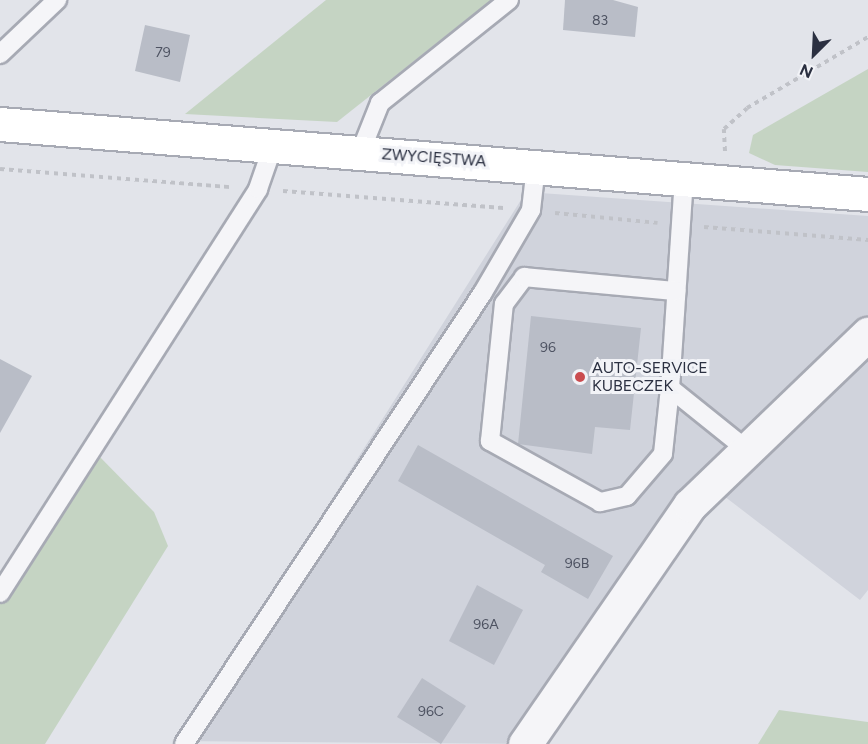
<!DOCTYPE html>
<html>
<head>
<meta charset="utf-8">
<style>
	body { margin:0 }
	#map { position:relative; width:868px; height:744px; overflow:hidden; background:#e2e4ea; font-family:Figtree,sans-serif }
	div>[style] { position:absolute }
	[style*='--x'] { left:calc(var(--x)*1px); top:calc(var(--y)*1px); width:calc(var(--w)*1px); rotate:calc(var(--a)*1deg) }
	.built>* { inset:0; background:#d0d3dc }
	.green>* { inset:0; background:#c5d4c3 }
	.building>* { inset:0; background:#b9bdc7 }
	.path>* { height:4px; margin-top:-2px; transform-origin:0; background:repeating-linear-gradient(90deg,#c0c2c8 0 4.5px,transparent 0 9px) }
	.roads { filter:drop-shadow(2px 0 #a7aab4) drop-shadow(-2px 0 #a7aab4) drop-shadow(0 2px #a7aab4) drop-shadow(0 -2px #a7aab4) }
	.service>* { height:18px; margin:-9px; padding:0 9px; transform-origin:9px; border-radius:9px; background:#f5f5f8 }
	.minor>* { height:33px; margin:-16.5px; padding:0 16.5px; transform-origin:16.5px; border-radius:16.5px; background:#f5f5f8 }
	.secondary>* { height:33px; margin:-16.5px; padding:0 16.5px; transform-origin:16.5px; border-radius:16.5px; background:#fff }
	.dots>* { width:16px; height:16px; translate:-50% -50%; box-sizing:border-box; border:3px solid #f2f3f7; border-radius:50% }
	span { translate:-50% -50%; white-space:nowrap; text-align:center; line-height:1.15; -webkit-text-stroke:6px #f2f3f7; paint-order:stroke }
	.number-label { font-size:14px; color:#4e5362 }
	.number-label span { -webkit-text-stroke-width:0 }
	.street-label { font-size:16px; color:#2b3041 }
	.poi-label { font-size:16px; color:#2b3041 }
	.left { translate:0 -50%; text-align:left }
	.north { position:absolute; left:784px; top:24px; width:60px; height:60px; -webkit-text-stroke:4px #f2f3f7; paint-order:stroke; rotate:204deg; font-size:16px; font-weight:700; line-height:24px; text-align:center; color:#2b3041 }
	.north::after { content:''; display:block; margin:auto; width:21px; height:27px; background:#2b3041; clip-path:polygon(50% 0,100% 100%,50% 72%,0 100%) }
</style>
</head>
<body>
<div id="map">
	<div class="built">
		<i style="clip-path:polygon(526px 192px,868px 216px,868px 590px,860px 600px,720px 493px,702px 506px,531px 744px,179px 741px)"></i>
	</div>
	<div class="green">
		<i style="clip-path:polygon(326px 0,491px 0,337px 122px,185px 114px)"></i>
		<i style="clip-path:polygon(868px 69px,868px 172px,775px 165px,749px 153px,753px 135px)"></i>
		<i style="clip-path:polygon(96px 453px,154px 512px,168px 546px,45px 744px,0 744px,0 603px)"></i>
		<i style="clip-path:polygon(779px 710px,868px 722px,868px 744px,758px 744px)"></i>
	</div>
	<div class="building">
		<i style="clip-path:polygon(565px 0,613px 0,638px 7px,635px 37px,563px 30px)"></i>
		<i style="clip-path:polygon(145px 25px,190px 35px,180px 82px,135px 71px)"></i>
		<i style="clip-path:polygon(531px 316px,641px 328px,630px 430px,595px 427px,592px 454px,518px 444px)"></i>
		<i style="clip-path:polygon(0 359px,32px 376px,0 433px)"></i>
		<i style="clip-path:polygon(418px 445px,613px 556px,588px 599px,541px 572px,545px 565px,398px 481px)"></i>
		<i style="clip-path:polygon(477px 585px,523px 610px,494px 665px,449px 641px)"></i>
		<i style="clip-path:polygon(422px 678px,466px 706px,441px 744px,397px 717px)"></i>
	</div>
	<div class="path">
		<i style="--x:725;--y:151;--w:22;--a:-93"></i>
		<i style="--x:724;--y:129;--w:31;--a:-42"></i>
		<i style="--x:747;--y:108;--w:140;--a:-30.4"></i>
		<i style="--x:0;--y:169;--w:231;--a:4.5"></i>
		<i style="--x:283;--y:191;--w:224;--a:4.4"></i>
		<i style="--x:555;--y:213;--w:103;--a:5.5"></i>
		<i style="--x:704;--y:227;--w:165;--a:4.5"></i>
	</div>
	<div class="roads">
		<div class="service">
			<i style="--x:0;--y:54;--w:79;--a:-43.5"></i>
			<i style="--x:360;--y:153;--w:54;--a:-68.2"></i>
			<i style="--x:380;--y:103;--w:165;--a:-38.6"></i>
			<i style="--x:684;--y:178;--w:210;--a:93.8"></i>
			<i style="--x:670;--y:388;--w:99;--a:38.8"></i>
			<i style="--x:670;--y:388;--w:66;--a:96.1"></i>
			<i style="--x:663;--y:454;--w:55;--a:130.6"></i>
			<i style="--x:627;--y:496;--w:28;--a:167"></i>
			<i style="--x:600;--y:502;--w:126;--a:-151"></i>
			<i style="--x:490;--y:441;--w:138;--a:-84.2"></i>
			<i style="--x:504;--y:304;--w:34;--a:-53"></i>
			<i style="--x:524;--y:277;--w:153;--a:5.3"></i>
			<i style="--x:0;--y:593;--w:479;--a:-57.4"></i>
			<i style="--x:258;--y:189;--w:46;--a:-70.8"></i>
			<i style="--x:184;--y:744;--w:540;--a:-56.49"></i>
			<i style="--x:482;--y:294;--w:97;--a:-59.7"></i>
			<i style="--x:531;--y:210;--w:44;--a:-83.5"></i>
		</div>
		<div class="minor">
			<i style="--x:525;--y:744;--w:290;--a:-55.4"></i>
			<i style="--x:690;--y:505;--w:247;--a:-43.9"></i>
		</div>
		<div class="secondary">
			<i style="--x:0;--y:124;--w:871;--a:4.61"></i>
		</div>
	</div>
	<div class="dots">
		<i style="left:580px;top:377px;background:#ca4c4f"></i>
	</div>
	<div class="number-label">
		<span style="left:600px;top:21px">83</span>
		<span style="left:163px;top:53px">79</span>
		<span style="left:548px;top:348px">96</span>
		<span style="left:577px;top:564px">96B</span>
		<span style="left:486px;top:625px">96A</span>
		<span style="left:431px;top:712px">96C</span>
	</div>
	<div class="street-label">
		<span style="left:434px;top:158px;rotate:4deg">ZWYCIĘSTWA</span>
	</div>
	<div class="poi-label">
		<span class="left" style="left:592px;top:377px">AUTO-SERVICE<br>KUBECZEK</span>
	</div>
	<div class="north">N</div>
</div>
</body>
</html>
